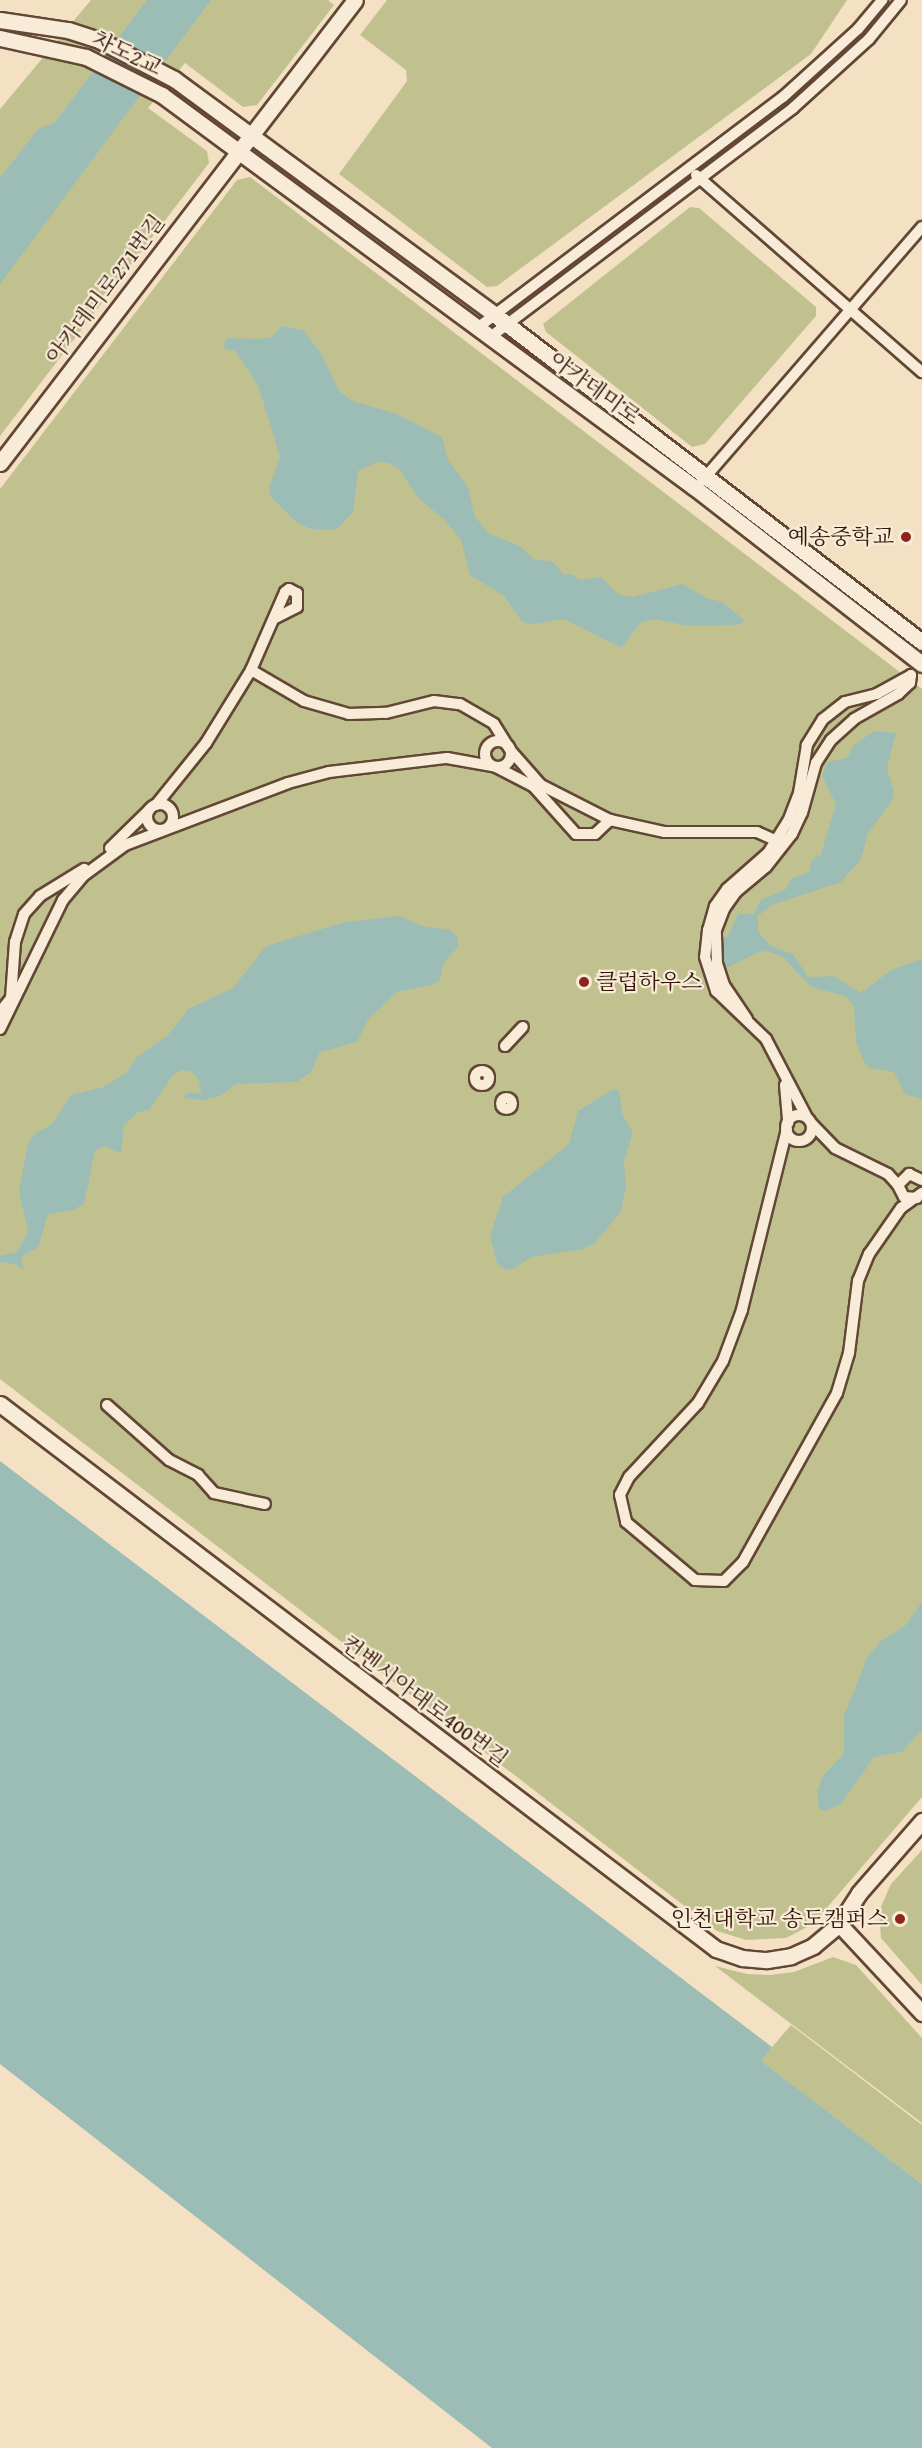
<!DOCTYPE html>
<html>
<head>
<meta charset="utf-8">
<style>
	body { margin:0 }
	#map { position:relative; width:922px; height:2448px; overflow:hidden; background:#f4e1c4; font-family:"Gentium Book Plus","Noto Serif KR",serif }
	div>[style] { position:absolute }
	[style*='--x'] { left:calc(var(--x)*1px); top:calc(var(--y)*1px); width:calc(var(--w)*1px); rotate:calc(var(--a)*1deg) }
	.green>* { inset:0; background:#c1c190 }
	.water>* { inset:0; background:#9cbdb6 }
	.roads { filter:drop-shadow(2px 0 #634735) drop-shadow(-2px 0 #634735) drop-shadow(0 2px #634735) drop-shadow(0 -2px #634735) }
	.street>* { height:10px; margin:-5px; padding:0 5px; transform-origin:5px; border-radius:5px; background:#f8ecd9 }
	.street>.ring { margin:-5px; padding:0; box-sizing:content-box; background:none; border:10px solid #f8ecd9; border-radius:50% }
	.secondary>* { height:15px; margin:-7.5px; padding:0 7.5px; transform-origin:7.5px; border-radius:7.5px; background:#f8ecd9 }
	.dots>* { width:16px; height:16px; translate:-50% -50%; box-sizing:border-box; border:3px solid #f8ecd9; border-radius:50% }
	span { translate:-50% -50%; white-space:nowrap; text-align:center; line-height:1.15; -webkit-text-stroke:4.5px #f8ecd9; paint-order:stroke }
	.street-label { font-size:22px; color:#331405 }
	.poi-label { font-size:22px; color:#331405 }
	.right { translate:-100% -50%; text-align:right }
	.left { translate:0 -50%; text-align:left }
</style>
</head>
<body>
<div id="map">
	<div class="green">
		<i style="clip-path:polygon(91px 0,328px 0,334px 5px,257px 105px,243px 107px,185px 63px,148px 108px,207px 151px,209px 163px,0 436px,0 109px)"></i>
		<i style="clip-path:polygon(387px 0,847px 0,811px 54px,497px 286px,487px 287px,339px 174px,407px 81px,406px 70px,360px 35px)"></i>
		<i style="clip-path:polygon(250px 177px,922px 689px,922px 1797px,813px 1924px,786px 1938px,746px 1940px,717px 1931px,0 1379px,0 489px,237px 180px)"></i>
		<i style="clip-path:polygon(690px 207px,699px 208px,816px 307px,816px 316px,705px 444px,692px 447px,546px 332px,543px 324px)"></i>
		<i style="clip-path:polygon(922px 1850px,922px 1985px,881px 1938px,879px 1911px,891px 1884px)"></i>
		<i style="clip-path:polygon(833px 1957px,856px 1965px,922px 2038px,922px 2123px,715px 1966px,747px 1974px,770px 1975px,794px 1972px)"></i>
		<i style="clip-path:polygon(791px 2025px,922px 2125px,922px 2184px,760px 2061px)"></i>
	</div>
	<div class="water">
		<i style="clip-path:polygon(147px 0,211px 0,0 284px,0 178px,38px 129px,55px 122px)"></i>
		<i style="clip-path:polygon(282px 326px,303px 330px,321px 353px,339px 391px,352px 401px,397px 414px,442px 437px,448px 460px,468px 487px,474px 515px,488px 533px,520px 546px,533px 559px,553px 562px,564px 575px,572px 574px,580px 580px,601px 577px,619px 595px,633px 597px,683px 584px,704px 597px,722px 602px,745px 621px,738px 625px,688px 626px,655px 619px,641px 622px,622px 648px,564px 619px,532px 624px,522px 622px,504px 596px,470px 575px,461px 540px,444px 519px,420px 500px,398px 468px,388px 463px,377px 462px,358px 471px,353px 512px,336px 530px,310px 529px,296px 522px,271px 497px,269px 488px,280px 457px,258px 385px,235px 351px,223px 348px,227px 338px,262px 339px,272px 337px)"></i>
		<i style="clip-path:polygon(874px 731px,896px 733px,887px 768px,894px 792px,893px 799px,868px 833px,861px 859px,841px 882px,772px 905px,758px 916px,758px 932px,771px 946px,793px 954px,808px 977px,834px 976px,861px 993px,891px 970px,922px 959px,922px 1099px,905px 1094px,894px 1072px,870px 1068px,864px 1062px,856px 1041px,854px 1006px,845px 996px,811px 987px,782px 956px,769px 952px,761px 951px,722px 970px,718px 935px,727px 938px,738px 914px,754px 914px,761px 900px,786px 889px,791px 879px,810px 871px,811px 862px,817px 855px,820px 857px,836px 804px,822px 776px,828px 762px,847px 758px,854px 745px)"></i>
		<i style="clip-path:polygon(400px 916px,422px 926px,450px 930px,458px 938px,458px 947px,444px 962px,440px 980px,432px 985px,397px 992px,369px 1018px,357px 1042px,320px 1052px,311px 1072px,297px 1082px,236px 1084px,220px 1096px,203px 1100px,181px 1098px,191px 1092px,201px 1094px,199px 1081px,192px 1072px,182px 1070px,174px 1074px,149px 1110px,138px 1112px,124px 1125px,121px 1153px,105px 1146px,95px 1151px,84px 1204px,73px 1210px,48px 1214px,38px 1247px,21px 1257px,24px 1271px,15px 1264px,0 1262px,0 1256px,17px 1252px,28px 1232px,19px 1190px,28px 1143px,36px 1133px,52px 1124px,71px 1095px,103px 1087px,126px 1073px,137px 1057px,168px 1035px,188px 1009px,233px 988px,266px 946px,345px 922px)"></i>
		<i style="clip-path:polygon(613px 1089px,619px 1091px,623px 1116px,633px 1132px,624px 1162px,626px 1188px,621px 1211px,595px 1243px,583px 1249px,531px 1257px,515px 1268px,505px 1270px,497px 1263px,490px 1236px,503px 1197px,569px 1144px,578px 1111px)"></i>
		<i style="clip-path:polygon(0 1461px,772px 2047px,761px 2061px,922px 2184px,922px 2448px,492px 2448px,0 2064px)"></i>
		<i style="clip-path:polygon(922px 1602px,922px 1730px,902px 1752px,874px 1757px,841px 1804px,825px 1811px,819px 1809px,817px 1792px,823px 1776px,844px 1753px,844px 1716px,867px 1658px,881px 1641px,905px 1626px)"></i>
	</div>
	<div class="roads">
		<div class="street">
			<i style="--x:696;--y:175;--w:300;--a:41.1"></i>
			<i style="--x:476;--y:329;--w:385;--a:-37.1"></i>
			<i style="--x:783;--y:97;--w:101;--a:-42.2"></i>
			<i style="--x:858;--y:29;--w:38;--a:-50"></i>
			<i style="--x:489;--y:338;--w:381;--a:-37.1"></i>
			<i style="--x:793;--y:108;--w:103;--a:-42.2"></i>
			<i style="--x:869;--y:39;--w:50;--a:-50.6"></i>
			<i style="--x:702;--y:481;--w:336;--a:-49.1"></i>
			<i style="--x:251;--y:670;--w:61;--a:30.3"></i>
			<i style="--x:304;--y:701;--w:47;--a:16.1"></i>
			<i style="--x:349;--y:714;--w:37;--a:-2"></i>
			<i style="--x:386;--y:713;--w:49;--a:-14"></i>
			<i style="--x:434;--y:701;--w:26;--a:7"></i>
			<i style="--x:460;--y:704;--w:39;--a:30"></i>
			<i style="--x:494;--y:724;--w:28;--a:58"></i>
			<i class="ring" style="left:485px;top:741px;width:16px;height:16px"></i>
			<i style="--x:511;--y:751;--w:45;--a:48.6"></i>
			<i style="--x:541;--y:785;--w:77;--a:26.9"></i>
			<i style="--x:610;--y:820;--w:55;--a:12.5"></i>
			<i style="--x:664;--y:832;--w:93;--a:0"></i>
			<i style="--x:757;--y:832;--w:27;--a:24"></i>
			<i style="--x:496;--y:767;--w:42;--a:27.2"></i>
			<i style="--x:533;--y:786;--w:64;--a:48.1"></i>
			<i style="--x:576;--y:834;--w:19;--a:0"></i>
			<i style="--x:595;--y:834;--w:21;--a:-43"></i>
			<i class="ring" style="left:147px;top:804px;width:16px;height:16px"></i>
			<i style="--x:156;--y:805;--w:80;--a:-51.1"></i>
			<i style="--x:206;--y:743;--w:86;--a:-58.3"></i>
			<i style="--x:251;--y:670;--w:85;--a:-66.4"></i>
			<i style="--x:285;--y:592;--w:5;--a:-37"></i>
			<i style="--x:289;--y:589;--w:9;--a:27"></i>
			<i style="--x:297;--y:593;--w:14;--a:90"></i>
			<i style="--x:297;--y:607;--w:25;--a:153"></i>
			<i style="--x:110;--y:848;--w:54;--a:-44.3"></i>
			<i style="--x:0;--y:1012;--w:18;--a:-52"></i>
			<i style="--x:11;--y:998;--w:56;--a:-85.9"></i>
			<i style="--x:15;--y:942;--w:29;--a:-72"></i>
			<i style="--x:24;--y:914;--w:24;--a:-48"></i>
			<i style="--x:40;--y:896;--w:52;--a:-31.5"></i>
			<i style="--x:747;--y:1019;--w:41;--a:-124.1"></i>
			<i style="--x:724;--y:985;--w:22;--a:-108"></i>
			<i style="--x:717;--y:964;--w:34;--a:-92"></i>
			<i style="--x:716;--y:930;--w:22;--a:-69"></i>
			<i style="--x:724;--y:909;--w:21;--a:-55"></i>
			<i style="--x:736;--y:892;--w:39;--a:-40"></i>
			<i style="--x:766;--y:867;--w:42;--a:-51.8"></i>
			<i style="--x:792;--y:834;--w:23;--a:-65"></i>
			<i style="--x:802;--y:813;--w:52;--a:-74.4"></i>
			<i style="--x:816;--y:763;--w:27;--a:-57"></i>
			<i style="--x:831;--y:740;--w:31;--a:-42"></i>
			<i style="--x:854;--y:719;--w:51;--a:-29.6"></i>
			<i style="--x:898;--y:694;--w:16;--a:-43"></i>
			<i style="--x:910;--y:683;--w:8;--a:-83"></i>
			<i style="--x:911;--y:675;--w:39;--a:151"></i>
			<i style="--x:877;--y:694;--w:33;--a:166"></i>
			<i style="--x:845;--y:702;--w:28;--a:142"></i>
			<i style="--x:823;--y:719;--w:31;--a:122"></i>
			<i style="--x:807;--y:745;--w:49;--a:99.5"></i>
			<i style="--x:799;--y:793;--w:30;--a:111"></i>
			<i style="--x:788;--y:821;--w:36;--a:122"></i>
			<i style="--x:769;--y:852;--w:56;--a:138.6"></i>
			<i style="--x:727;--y:889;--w:21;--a:125"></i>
			<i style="--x:715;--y:906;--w:25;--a:106"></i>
			<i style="--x:708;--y:930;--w:27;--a:96"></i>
			<i style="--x:705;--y:957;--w:36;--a:72"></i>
			<i style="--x:716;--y:991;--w:69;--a:43.8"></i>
			<i style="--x:766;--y:1039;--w:87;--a:62.5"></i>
			<i style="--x:0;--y:1029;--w:144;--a:-64"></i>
			<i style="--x:63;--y:900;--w:31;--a:-50"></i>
			<i style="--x:83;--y:876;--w:52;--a:-36.4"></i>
			<i style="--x:125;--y:845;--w:174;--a:-20.8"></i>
			<i style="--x:288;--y:783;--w:42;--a:-15"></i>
			<i style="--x:329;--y:772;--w:119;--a:-6.8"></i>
			<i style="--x:447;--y:758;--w:46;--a:10.1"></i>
			<i style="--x:505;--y:1046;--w:26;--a:-47"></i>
			<i class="ring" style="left:475px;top:1071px;width:4px;height:4px"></i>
			<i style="--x:785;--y:1085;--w:38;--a:85"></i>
			<i class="ring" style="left:500.5px;top:1097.5px;width:1px;height:1px"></i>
			<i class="ring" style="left:786px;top:1115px;width:16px;height:16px"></i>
			<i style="--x:812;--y:1124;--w:33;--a:46"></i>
			<i style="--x:835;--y:1148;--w:59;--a:26.1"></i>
			<i style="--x:888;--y:1174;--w:15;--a:48"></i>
			<i style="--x:787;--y:1129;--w:187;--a:104"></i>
			<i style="--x:742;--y:1310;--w:54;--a:110.4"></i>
			<i style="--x:723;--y:1361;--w:49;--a:120.8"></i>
			<i style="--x:698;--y:1403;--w:101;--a:133"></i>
			<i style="--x:629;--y:1477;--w:20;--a:117"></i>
			<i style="--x:620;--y:1495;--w:28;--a:77"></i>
			<i style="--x:626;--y:1522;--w:90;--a:40"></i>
			<i style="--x:695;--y:1580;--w:29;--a:2"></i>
			<i style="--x:724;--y:1581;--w:27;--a:-45"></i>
			<i style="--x:743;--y:1562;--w:193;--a:-60.9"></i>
			<i style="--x:837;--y:1393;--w:42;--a:-73.3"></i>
			<i style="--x:849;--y:1353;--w:73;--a:-82.9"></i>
			<i style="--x:858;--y:1281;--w:29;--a:-68"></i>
			<i style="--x:869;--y:1254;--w:56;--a:-55.2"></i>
			<i style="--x:901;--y:1208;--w:26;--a:-36"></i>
			<i style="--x:917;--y:1198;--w:13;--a:-176"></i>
			<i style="--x:904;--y:1197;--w:13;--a:-117"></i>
			<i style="--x:898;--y:1185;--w:16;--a:-45"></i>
			<i style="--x:909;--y:1174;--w:14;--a:25"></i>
			<i style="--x:107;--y:1405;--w:83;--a:41.6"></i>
			<i style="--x:169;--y:1460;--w:33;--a:27"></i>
			<i style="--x:198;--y:1475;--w:24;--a:48"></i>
			<i style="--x:214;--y:1493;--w:52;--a:12.2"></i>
		</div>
		<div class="secondary">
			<i style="--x:0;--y:20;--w:69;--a:8.4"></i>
			<i style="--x:68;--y:30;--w:33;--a:18"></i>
			<i style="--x:99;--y:40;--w:85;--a:27.5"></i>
			<i style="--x:174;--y:79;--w:398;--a:36.3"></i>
			<i style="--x:495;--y:315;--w:538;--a:37.45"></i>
			<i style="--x:0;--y:38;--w:88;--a:12.5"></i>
			<i style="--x:86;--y:57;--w:85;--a:26.6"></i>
			<i style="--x:162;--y:95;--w:662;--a:36.4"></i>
			<i style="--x:695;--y:488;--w:287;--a:37.8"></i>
			<i style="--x:0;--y:463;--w:583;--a:-52.52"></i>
			<i style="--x:0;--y:1404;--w:900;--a:37.28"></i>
			<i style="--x:716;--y:1949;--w:28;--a:19"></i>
			<i style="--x:742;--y:1958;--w:25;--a:5"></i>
			<i style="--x:767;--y:1960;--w:24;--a:-9"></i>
			<i style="--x:791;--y:1956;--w:24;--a:-24"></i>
			<i style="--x:813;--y:1946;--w:34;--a:-40"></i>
			<i style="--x:839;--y:1924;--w:37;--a:-57"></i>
			<i style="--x:859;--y:1893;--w:96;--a:-48.8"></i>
			<i style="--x:839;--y:1924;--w:122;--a:47"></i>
		</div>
	</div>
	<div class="dots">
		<i style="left:906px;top:537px;background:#8f2418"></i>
		<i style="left:584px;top:982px;background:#8f2418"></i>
		<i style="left:900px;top:1919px;background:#8f2418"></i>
	</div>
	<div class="street-label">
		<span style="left:127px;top:53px;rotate:26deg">차도2교</span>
		<span style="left:105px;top:289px;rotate:-53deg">아카데미로271번길</span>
		<span style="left:595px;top:388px;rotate:36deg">아카데미로</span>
		<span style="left:425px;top:1701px;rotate:37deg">컨벤시아대로400번길</span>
	</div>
	<div class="poi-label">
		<span class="right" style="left:894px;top:537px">예송중학교</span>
		<span class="left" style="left:596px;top:982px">클럽하우스</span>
		<span class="right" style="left:888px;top:1919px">인천대학교 송도캠퍼스</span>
	</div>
</div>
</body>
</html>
